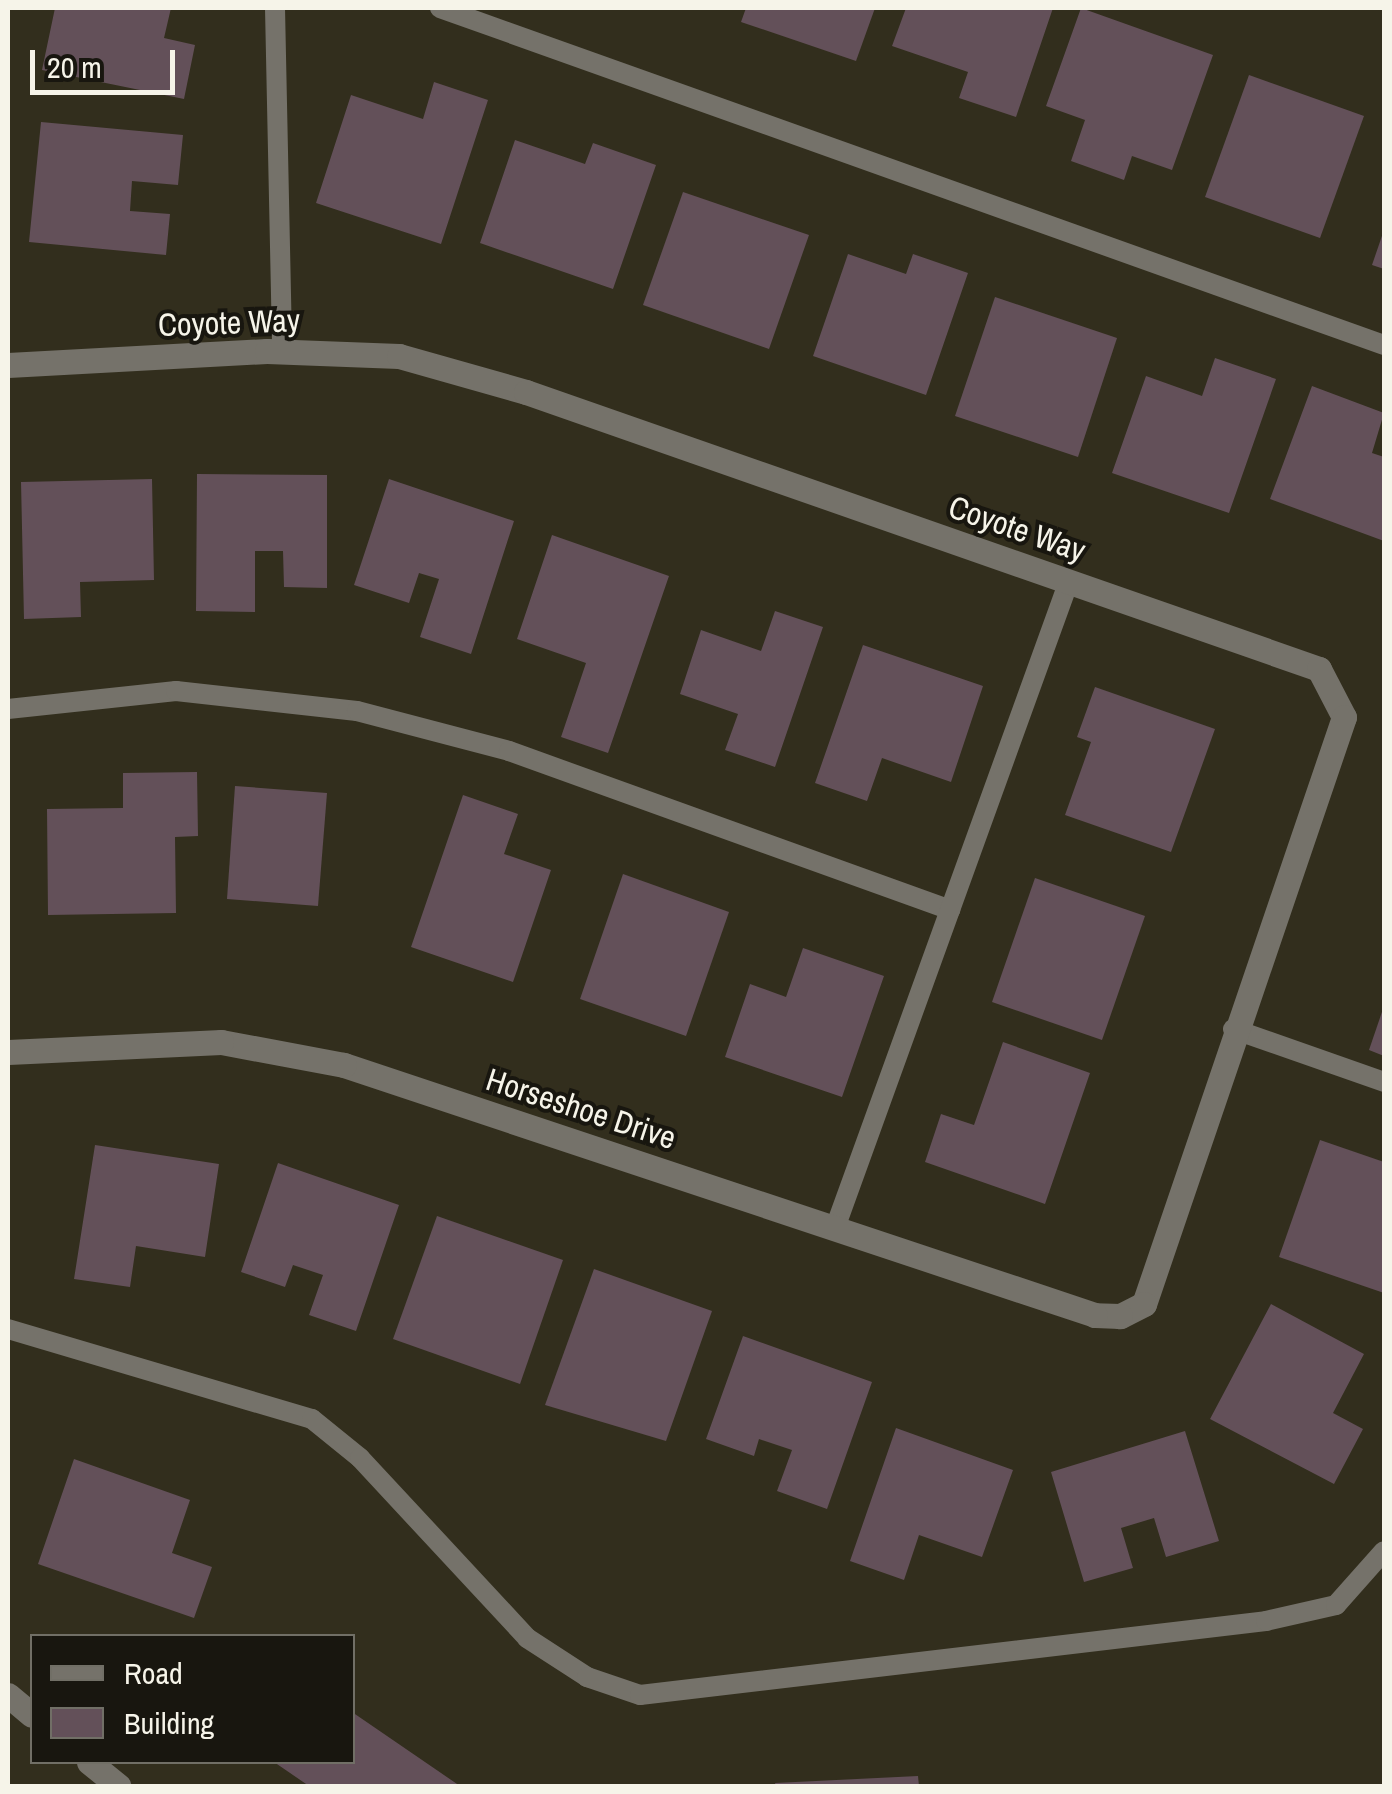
<!DOCTYPE html>
<html>
<head>
<meta charset="utf-8">
<style>
	body { margin:0 }
	#map { position:relative; width:1392px; height:1794px; overflow:hidden; background:#322e1d; font-family:"Archivo Narrow",sans-serif }
	div>[style] { position:absolute }
	[style*='--x'] { left:calc(var(--x)*1px); top:calc(var(--y)*1px); width:calc(var(--w)*1px); rotate:calc(var(--a)*1deg) }
	.building>* { inset:0; background:#635059 }
	.lane>* { height:20px; margin:-10px; padding:0 10px; transform-origin:10px; border-radius:10px; background:#75726a }
	.street>* { height:25px; margin:-12.5px; padding:0 12.5px; transform-origin:12.5px; border-radius:12.5px; background:#75726a }
	span { translate:-50% -50%; white-space:nowrap; text-align:center; line-height:1.15; -webkit-text-stroke:8px #18160f; paint-order:stroke }
	.street-label { font-size:32px; color:#f6f4e9 }
	.frame { position:absolute; inset:0; border:10px solid #f6f4e9; pointer-events:none }
	.legend { position:absolute; left:30px; top:1634px; width:325px; height:130px; box-sizing:border-box; background:#18160f; border:2px solid #716f66; margin:0; padding:12px 18px; list-style:none; font-size:30px; color:#f6f4e9 }
	.legend li { display:flex; align-items:center; gap:20px; height:50px }
	.legend b { width:50px; border:2px solid #716f66 }
	.scale { position:absolute; left:30px; top:50px; width:145px; height:45px; box-sizing:border-box; border:5px solid #f6f4e9; border-top:0; padding-left:12px; font-size:30px; line-height:35px; white-space:nowrap; color:#f6f4e9; -webkit-text-stroke:8px #18160f; paint-order:stroke }
</style>
</head>
<body>
<div id="map">
	<div class="building">
		<i style="clip-path:polygon(55px 8px,171px 8px,164px 38px,195px 45px,184px 99px,42px 70px)"></i>
		<i style="clip-path:polygon(746px 8px,875px 8px,856px 61px,741px 22px)"></i>
		<i style="clip-path:polygon(906px 8px,1053px 8px,1016px 117px,959px 98px,968px 72px,892px 46px)"></i>
		<i style="clip-path:polygon(1081px 8px,1213px 55px,1172px 170px,1132px 156px,1124px 180px,1071px 161px,1085px 120px,1046px 106px)"></i>
		<i style="clip-path:polygon(1249px 75px,1364px 116px,1320px 238px,1205px 197px)"></i>
		<i style="clip-path:polygon(434px 82px,488px 100px,441px 244px,316px 203px,351px 95px,423px 119px)"></i>
		<i style="clip-path:polygon(41px 122px,183px 135px,178px 185px,132px 181px,130px 211px,170px 214px,166px 255px,29px 242px)"></i>
		<i style="clip-path:polygon(515px 140px,585px 164px,593px 143px,656px 165px,613px 289px,480px 243px)"></i>
		<i style="clip-path:polygon(683px 192px,809px 235px,769px 349px,643px 305px)"></i>
		<i style="clip-path:polygon(1384px 230px,1384px 269px,1372px 265px)"></i>
		<i style="clip-path:polygon(848px 254px,906px 274px,913px 254px,968px 273px,926px 395px,813px 356px)"></i>
		<i style="clip-path:polygon(995px 297px,1117px 338px,1078px 457px,955px 416px)"></i>
		<i style="clip-path:polygon(1215px 358px,1276px 379px,1229px 513px,1112px 473px,1146px 376px,1202px 396px)"></i>
		<i style="clip-path:polygon(1312px 386px,1384px 413px,1372px 453px,1384px 457px,1384px 541px,1270px 499px)"></i>
		<i style="clip-path:polygon(197px 474px,327px 475px,327px 588px,284px 587px,283px 551px,255px 551px,255px 612px,196px 611px)"></i>
		<i style="clip-path:polygon(152px 479px,154px 580px,80px 582px,81px 617px,24px 619px,21px 482px)"></i>
		<i style="clip-path:polygon(389px 479px,514px 521px,471px 654px,420px 637px,439px 579px,419px 573px,409px 603px,354px 585px)"></i>
		<i style="clip-path:polygon(552px 535px,669px 576px,608px 753px,561px 737px,586px 663px,517px 639px)"></i>
		<i style="clip-path:polygon(775px 611px,823px 627px,775px 767px,725px 750px,738px 714px,680px 694px,701px 630px,761px 651px)"></i>
		<i style="clip-path:polygon(863px 645px,983px 686px,951px 782px,882px 758px,867px 801px,815px 783px)"></i>
		<i style="clip-path:polygon(1095px 687px,1215px 729px,1171px 852px,1065px 815px,1091px 742px,1077px 737px)"></i>
		<i style="clip-path:polygon(197px 772px,198px 836px,175px 837px,176px 913px,48px 915px,47px 809px,123px 808px,123px 773px)"></i>
		<i style="clip-path:polygon(235px 786px,327px 793px,318px 906px,227px 899px)"></i>
		<i style="clip-path:polygon(463px 795px,518px 814px,504px 854px,551px 870px,513px 982px,411px 947px)"></i>
		<i style="clip-path:polygon(623px 874px,729px 912px,686px 1036px,580px 999px)"></i>
		<i style="clip-path:polygon(1035px 878px,1145px 916px,1102px 1040px,992px 1002px)"></i>
		<i style="clip-path:polygon(803px 948px,884px 976px,842px 1097px,725px 1057px,750px 984px,786px 997px)"></i>
		<i style="clip-path:polygon(1384px 1006px,1384px 1056px,1369px 1050px)"></i>
		<i style="clip-path:polygon(1003px 1042px,1090px 1073px,1045px 1204px,925px 1162px,941px 1114px,974px 1125px)"></i>
		<i style="clip-path:polygon(1320px 1140px,1384px 1162px,1384px 1293px,1279px 1257px)"></i>
		<i style="clip-path:polygon(95px 1145px,219px 1164px,205px 1257px,136px 1246px,130px 1287px,74px 1279px)"></i>
		<i style="clip-path:polygon(278px 1163px,399px 1205px,356px 1331px,309px 1315px,323px 1275px,293px 1265px,285px 1287px,241px 1272px)"></i>
		<i style="clip-path:polygon(437px 1216px,563px 1260px,520px 1384px,393px 1339px)"></i>
		<i style="clip-path:polygon(594px 1269px,712px 1311px,666px 1441px,545px 1405px)"></i>
		<i style="clip-path:polygon(1271px 1304px,1364px 1354px,1333px 1413px,1363px 1429px,1334px 1484px,1210px 1419px)"></i>
		<i style="clip-path:polygon(743px 1336px,872px 1382px,827px 1509px,777px 1491px,792px 1450px,759px 1439px,754px 1456px,706px 1439px)"></i>
		<i style="clip-path:polygon(896px 1428px,1013px 1470px,982px 1557px,919px 1535px,904px 1580px,850px 1561px)"></i>
		<i style="clip-path:polygon(1185px 1431px,1219px 1541px,1166px 1557px,1154px 1518px,1121px 1528px,1133px 1568px,1084px 1582px,1051px 1472px)"></i>
		<i style="clip-path:polygon(74px 1459px,190px 1500px,172px 1553px,212px 1567px,194px 1618px,38px 1564px)"></i>
		<i style="clip-path:polygon(352px 1712px,460px 1786px,309px 1786px,274px 1762px,352px 1762px)"></i>
		<i style="clip-path:polygon(918px 1776px,919px 1786px,776px 1786px,775px 1783px)"></i>
	</div>
	<div class="lane">
		<i style="--x:275;--y:8;--w:344;--a:88.8"></i>
		<i style="--x:440;--y:8;--w:1002;--a:19.65"></i>
		<i style="--x:8;--y:709;--w:169;--a:-6.1"></i>
		<i style="--x:176;--y:691;--w:182;--a:6.3"></i>
		<i style="--x:357;--y:711;--w:157;--a:14.7"></i>
		<i style="--x:509;--y:751;--w:469;--a:19.8"></i>
		<i style="--x:1233;--y:1029;--w:160;--a:19.3"></i>
		<i style="--x:835;--y:1228;--w:688;--a:-70.12"></i>
		<i style="--x:8;--y:1329;--w:317;--a:16.5"></i>
		<i style="--x:312;--y:1419;--w:62;--a:39.1"></i>
		<i style="--x:360;--y:1458;--w:246;--a:47.1"></i>
		<i style="--x:527;--y:1638;--w:72;--a:33"></i>
		<i style="--x:587;--y:1677;--w:56;--a:18.8"></i>
		<i style="--x:640;--y:1695;--w:630;--a:-6.74"></i>
		<i style="--x:1266;--y:1621;--w:72;--a:-12.9"></i>
		<i style="--x:1336;--y:1605;--w:72;--a:-48.4"></i>
	</div>
	<div class="street">
		<i style="--x:8;--y:365;--w:259;--a:-3.1"></i>
		<i style="--x:267;--y:351;--w:132;--a:2.2"></i>
		<i style="--x:399;--y:356;--w:132;--a:15.8"></i>
		<i style="--x:526;--y:392;--w:840;--a:19.25"></i>
		<i style="--x:1319;--y:669;--w:54;--a:62.5"></i>
		<i style="--x:1344;--y:717;--w:620;--a:108.81"></i>
		<i style="--x:1144;--y:1304;--w:27;--a:153"></i>
		<i style="--x:1120;--y:1316;--w:25;--a:-178"></i>
		<i style="--x:1095;--y:1315;--w:792;--a:-161.59"></i>
		<i style="--x:344;--y:1065;--w:125;--a:-169.4"></i>
		<i style="--x:221;--y:1042;--w:213;--a:177.3"></i>
		<i style="--x:8;--y:1695;--w:31;--a:40"></i>
		<i style="--x:89;--y:1762;--w:38;--a:39"></i>
	</div>
	<div class="street-label">
		<span style="left:229px;top:323px;rotate:-2deg">Coyote Way</span>
		<span style="left:1017px;top:529px;rotate:19deg">Coyote Way</span>
		<span style="left:581px;top:1109px;rotate:18deg">Horseshoe Drive</span>
	</div>
	<div class="frame"></div>
	<ul class="legend">
	<li><b style="height:12px;background:#75726a"></b>Road</li>
	<li><b style="height:28px;background:#635059"></b>Building</li>
	</ul>
	<div class="scale">20 m</div>
</div>
</body>
</html>
